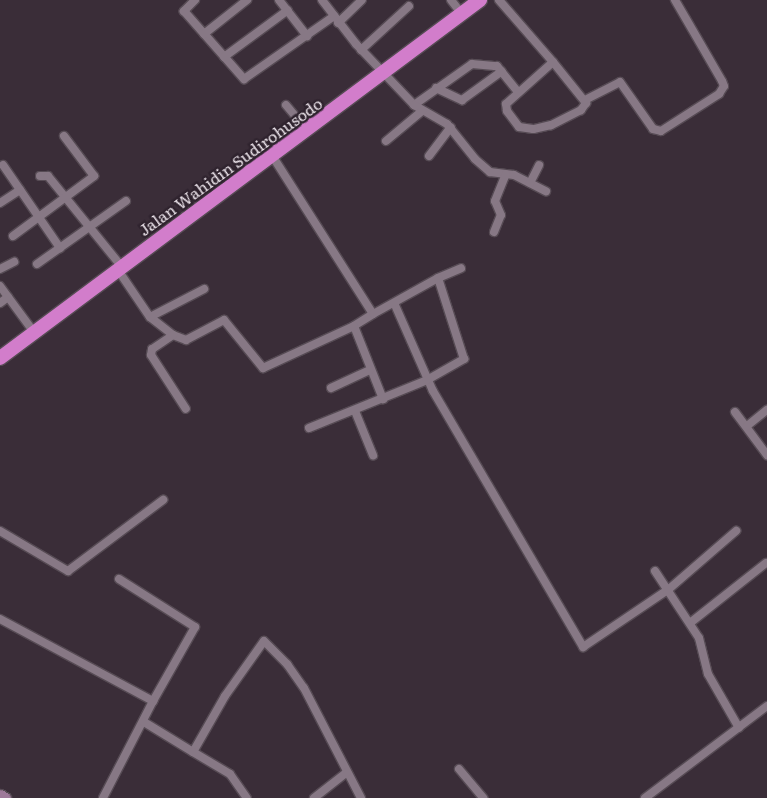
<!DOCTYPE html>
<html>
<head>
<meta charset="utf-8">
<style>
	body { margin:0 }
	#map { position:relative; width:767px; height:798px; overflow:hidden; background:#3a2d38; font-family:Literata,serif }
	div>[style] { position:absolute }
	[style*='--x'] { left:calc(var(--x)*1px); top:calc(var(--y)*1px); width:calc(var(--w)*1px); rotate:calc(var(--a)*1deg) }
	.roads { filter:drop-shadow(1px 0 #564b54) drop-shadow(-1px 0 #564b54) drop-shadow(0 1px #564b54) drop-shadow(0 -1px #564b54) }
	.street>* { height:8px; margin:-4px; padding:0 4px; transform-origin:4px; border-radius:4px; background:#877885 }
	.secondary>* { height:11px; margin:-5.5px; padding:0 5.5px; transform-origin:5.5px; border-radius:5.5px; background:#9e7a9a }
	.highway>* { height:14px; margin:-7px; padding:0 7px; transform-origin:7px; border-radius:7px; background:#d27dcb }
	span { translate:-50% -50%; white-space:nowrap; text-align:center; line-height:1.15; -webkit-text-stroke:5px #2f232e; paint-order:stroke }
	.street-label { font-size:16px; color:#ede5ec }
</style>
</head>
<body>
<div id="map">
	<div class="roads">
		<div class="street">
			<i style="--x:195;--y:0;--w:16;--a:135"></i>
			<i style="--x:184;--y:11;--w:91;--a:48.6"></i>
			<i style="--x:244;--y:79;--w:110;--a:-35"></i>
			<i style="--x:279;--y:0;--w:46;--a:52.1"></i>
			<i style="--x:322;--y:0;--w:56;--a:52.3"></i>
			<i style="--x:356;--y:44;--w:84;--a:46.4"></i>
			<i style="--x:414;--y:105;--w:71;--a:-35.3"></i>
			<i style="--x:472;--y:64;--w:25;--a:5"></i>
			<i style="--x:497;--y:66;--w:33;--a:51"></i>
			<i style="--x:451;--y:0;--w:18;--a:52"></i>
			<i style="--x:499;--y:0;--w:82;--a:48.9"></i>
			<i style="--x:553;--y:62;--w:53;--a:51.2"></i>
			<i style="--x:586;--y:103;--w:9;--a:126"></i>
			<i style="--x:581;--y:110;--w:34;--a:153"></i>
			<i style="--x:551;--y:125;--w:18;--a:167"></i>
			<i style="--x:533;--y:129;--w:14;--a:-172"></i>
			<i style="--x:519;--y:127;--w:20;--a:-127"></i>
			<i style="--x:507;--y:111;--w:7;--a:-98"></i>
			<i style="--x:506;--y:104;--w:63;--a:-41.8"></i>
			<i style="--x:338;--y:23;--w:33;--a:-44"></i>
			<i style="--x:204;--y:34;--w:55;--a:-38.3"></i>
			<i style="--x:361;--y:50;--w:65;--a:-42.5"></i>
			<i style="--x:224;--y:57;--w:79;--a:-36.3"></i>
			<i style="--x:436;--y:88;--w:29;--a:25"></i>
			<i style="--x:462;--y:100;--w:49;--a:-35.9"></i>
			<i style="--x:585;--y:100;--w:39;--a:-27"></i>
			<i style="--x:620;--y:82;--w:57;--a:54.9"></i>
			<i style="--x:653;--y:129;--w:8;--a:14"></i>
			<i style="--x:661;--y:131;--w:69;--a:-32.5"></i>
			<i style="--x:719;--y:94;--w:9;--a:-58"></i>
			<i style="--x:724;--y:86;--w:5;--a:-112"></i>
			<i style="--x:722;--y:81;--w:94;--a:-120.1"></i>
			<i style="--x:286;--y:105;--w:34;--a:50"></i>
			<i style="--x:414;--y:105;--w:38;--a:30"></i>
			<i style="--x:447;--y:124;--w:45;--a:51.3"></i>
			<i style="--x:475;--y:159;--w:20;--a:41"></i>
			<i style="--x:490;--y:172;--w:24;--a:7"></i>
			<i style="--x:514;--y:175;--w:36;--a:27"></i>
			<i style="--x:386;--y:141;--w:47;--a:-39.8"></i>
			<i style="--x:429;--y:156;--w:36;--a:-53"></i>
			<i style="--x:273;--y:157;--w:186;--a:57.5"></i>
			<i style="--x:373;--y:314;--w:22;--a:148"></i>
			<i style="--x:354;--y:326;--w:79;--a:68.3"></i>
			<i style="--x:3;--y:165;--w:101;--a:55.5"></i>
			<i style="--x:40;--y:176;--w:8;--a:0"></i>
			<i style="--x:48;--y:176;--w:117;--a:50.9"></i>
			<i style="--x:530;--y:183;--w:20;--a:-63"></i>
			<i style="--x:0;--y:203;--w:24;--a:-33"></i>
			<i style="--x:494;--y:232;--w:18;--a:-68"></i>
			<i style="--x:501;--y:215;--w:15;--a:-113"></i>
			<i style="--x:495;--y:201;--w:29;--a:-68"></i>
			<i style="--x:13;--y:236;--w:101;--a:-36.5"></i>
			<i style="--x:94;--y:176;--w:50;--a:-126.9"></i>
			<i style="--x:37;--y:264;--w:109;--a:-35.3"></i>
			<i style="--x:0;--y:269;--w:16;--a:-27"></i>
			<i style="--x:118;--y:270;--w:57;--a:55.8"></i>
			<i style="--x:150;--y:317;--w:29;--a:38"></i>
			<i style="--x:173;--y:335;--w:14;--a:21"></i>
			<i style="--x:186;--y:340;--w:43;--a:-27.8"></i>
			<i style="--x:224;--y:320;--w:62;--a:50.9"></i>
			<i style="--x:263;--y:368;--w:100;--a:-24.8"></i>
			<i style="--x:438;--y:278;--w:25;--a:-23"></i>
			<i style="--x:0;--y:286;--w:56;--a:53.7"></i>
			<i style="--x:0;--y:303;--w:10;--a:-37"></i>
			<i style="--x:395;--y:305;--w:94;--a:66.2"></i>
			<i style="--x:433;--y:391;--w:297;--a:59.6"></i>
			<i style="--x:583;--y:647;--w:104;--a:-34"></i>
			<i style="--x:669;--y:589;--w:89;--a:-40.9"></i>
			<i style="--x:150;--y:317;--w:61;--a:-27.4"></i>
			<i style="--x:173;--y:335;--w:25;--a:146"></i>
			<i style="--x:152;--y:349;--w:6;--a:99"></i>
			<i style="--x:151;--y:355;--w:64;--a:57.1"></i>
			<i style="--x:331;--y:388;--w:43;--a:-24.8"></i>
			<i style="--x:355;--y:411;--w:48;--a:67.8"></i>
			<i style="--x:735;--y:412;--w:54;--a:53.3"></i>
			<i style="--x:747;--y:426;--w:26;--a:-39"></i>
			<i style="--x:309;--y:428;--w:127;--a:-22.1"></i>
			<i style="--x:427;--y:380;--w:43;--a:-29.6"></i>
			<i style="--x:464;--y:359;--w:85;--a:-107.8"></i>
			<i style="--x:438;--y:278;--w:74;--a:151"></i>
			<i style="--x:0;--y:531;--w:79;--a:30.5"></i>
			<i style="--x:68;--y:571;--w:119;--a:-36.8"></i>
			<i style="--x:655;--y:571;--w:80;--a:56.7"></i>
			<i style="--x:699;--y:638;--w:37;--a:76"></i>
			<i style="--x:708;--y:674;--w:62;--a:60.1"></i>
			<i style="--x:119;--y:579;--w:90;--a:32.3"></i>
			<i style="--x:195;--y:627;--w:85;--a:119.6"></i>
			<i style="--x:0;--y:619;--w:174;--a:28.2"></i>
			<i style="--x:153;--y:701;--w:109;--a:117.3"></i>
			<i style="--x:690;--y:623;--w:97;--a:-38.3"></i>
			<i style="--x:144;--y:722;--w:57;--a:31.5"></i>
			<i style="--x:193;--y:752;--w:64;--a:-60.3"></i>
			<i style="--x:225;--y:696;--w:67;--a:-54.7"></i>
			<i style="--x:264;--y:641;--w:33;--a:45"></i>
			<i style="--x:287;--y:664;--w:29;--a:55"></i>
			<i style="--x:304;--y:688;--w:124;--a:62.6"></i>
			<i style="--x:193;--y:752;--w:43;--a:30.7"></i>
			<i style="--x:230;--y:774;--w:29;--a:55"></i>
			<i style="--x:459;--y:769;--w:38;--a:50"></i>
			<i style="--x:314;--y:798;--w:42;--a:-38.2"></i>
			<i style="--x:645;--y:798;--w:153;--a:-37"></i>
		</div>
		<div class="secondary">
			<i style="--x:0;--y:795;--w:6;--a:31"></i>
		</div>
		<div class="highway">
			<i style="--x:0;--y:358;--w:599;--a:-36.72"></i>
		</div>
	</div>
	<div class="street-label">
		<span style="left:230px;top:166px;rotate:-36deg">Jalan Wahidin Sudirohusodo</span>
	</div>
</div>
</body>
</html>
